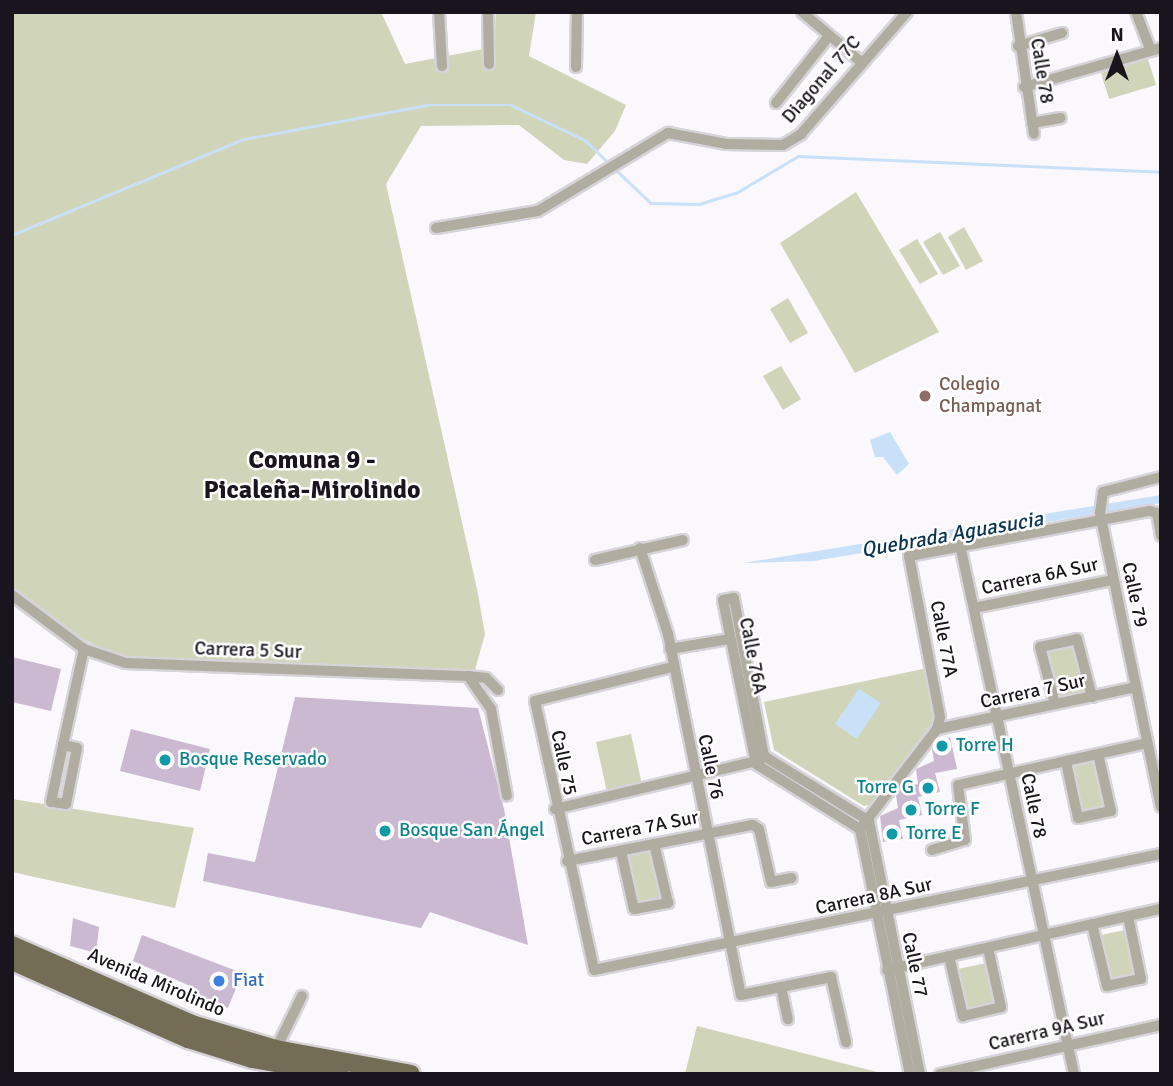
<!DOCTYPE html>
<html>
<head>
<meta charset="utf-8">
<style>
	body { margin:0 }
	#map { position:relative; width:1173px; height:1086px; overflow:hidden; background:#faf7fd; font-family:Signika,sans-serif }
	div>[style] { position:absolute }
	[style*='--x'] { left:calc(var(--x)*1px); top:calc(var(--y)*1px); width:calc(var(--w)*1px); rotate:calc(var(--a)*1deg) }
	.green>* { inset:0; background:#d0d4b9 }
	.water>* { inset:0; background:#c8e1f8 }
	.stream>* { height:2.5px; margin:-1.25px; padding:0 1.25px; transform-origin:1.25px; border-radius:1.25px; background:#c8e1f8 }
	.building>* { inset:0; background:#cbb8d1 }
	.roads { filter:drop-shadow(2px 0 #d6d3d9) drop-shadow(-2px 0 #d6d3d9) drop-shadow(0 2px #d6d3d9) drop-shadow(0 -2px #d6d3d9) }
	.minor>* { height:10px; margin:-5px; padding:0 5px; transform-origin:5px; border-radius:5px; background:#b0ac9f }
	.primary>* { height:18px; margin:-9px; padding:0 9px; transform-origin:9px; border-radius:9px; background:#746d56 }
	.dots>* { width:19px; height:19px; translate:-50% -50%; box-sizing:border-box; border:4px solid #fff; border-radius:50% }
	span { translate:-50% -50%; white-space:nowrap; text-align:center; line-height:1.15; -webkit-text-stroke:5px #fff; paint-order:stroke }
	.street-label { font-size:19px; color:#19141e }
	.education-label { font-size:19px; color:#785e54 }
	.left { translate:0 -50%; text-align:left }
	.culture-label { font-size:19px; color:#0d838f }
	.right { translate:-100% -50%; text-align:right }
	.shop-label { font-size:19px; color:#366cbe }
	.water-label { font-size:21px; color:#0b3453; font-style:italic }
	.district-label { font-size:26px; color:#19141e; font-weight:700 }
	.frame { position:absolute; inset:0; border:14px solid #19141e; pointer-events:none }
	.north { position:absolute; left:1082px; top:21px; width:70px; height:70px; -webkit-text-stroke:5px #fff; paint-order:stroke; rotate:0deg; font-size:19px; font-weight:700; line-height:28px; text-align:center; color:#19141e }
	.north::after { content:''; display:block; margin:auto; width:24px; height:32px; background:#19141e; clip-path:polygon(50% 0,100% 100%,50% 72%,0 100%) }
</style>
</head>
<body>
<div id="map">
	<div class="green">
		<i style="clip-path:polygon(12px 12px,381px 12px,405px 64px,494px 47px,496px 12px,536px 12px,529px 56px,626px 105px,615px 131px,587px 164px,564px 160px,519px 125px,421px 126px,386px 184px,477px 589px,485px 634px,475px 670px,127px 660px,55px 626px,12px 589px)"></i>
		<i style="clip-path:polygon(1148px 59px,1156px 85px,1109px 99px,1101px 73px)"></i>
		<i style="clip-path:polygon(856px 192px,939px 332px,855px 373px,780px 243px)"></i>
		<i style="clip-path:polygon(964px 227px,983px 261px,966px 270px,948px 237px)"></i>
		<i style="clip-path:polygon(940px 232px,960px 266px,943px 275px,923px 242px)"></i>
		<i style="clip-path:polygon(917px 239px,938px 274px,920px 284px,899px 250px)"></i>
		<i style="clip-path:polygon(788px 298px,808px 333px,790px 343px,770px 309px)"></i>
		<i style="clip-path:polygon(781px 366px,801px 399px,783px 410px,763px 376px)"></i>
		<i style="clip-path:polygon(1076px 640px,1089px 693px,1058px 701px,1043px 647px)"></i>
		<i style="clip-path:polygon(928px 668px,936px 719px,881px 802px,864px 806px,774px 750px,764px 702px)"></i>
		<i style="clip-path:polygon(631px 734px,642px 785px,607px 792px,596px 742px)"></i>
		<i style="clip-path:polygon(1098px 761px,1109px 810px,1080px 816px,1068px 767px)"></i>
		<i style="clip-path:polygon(12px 799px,194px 828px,175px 908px,12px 872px)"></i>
		<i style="clip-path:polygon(653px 851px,665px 902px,637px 907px,625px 857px)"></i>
		<i style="clip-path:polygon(1130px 929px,1141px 979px,1107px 986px,1096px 936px)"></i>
		<i style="clip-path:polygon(991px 962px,1001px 1007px,963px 1016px,953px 970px)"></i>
		<i style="clip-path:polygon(697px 1026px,885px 1074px,685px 1074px)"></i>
	</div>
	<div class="water">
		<i style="clip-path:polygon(890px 432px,909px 464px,897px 475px,883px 457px,875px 457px,870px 440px)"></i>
		<i style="clip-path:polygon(1161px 495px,1161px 503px,814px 561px,743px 563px)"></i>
		<i style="clip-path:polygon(859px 689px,881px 703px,857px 739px,835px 724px)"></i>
	</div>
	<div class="stream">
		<i style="--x:614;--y:168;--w:51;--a:43.4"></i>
		<i style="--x:651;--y:203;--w:48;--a:1.2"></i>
		<i style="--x:699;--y:204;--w:39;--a:-17"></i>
		<i style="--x:736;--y:193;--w:72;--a:-30.8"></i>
		<i style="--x:798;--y:156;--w:363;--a:2.5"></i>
		<i style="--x:12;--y:235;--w:251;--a:-22.5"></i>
		<i style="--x:244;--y:139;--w:187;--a:-10.5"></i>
		<i style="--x:428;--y:105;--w:83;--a:0"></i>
		<i style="--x:511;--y:105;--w:82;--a:25.3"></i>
		<i style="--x:585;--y:140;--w:33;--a:44"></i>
	</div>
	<div class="building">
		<i style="clip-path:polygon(12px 657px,61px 669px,51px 711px,12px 702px)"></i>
		<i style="clip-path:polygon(295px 697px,478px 708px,504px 809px,528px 945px,430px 912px,421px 928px,203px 881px,208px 853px,255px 862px)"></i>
		<i style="clip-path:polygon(131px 729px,210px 749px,200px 791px,120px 771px)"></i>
		<i style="clip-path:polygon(950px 737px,957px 769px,935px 773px,940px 792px,918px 797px,922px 815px,899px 820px,903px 839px,883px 842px,880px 816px,898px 808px,896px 795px,903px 787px,918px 784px,916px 769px,934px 761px,932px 749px)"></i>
		<i style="clip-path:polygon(73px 918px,99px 927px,96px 953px,70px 946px)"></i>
		<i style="clip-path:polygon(142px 935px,242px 973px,228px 1008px,195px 998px,197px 989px,133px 961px)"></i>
	</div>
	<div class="roads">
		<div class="minor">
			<i style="--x:439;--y:12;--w:54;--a:86.8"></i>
			<i style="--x:488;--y:12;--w:52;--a:88.9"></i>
			<i style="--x:802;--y:12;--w:77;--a:40.3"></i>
			<i style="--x:1016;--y:12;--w:123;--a:81.6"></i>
			<i style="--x:1136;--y:12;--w:40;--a:69"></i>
			<i style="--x:1018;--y:46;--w:46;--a:-16.5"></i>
			<i style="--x:576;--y:67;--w:55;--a:-89"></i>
			<i style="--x:1024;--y:87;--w:142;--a:-15.9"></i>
			<i style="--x:776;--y:103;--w:85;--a:-51.7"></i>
			<i style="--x:1032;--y:123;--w:29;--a:-10"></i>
			<i style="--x:436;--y:228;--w:103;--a:-9.5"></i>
			<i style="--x:538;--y:211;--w:152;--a:-31"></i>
			<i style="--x:668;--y:133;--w:59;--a:10.7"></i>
			<i style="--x:726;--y:144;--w:57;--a:1"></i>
			<i style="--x:783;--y:145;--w:21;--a:-31"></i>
			<i style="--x:801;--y:134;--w:162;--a:-49"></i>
			<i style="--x:1161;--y:477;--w:60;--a:165.5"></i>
			<i style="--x:1103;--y:492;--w:21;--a:98"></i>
			<i style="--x:1100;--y:513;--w:300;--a:78.3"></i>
			<i style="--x:960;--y:545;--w:541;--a:77.84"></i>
			<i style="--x:640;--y:548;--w:90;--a:72"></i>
			<i style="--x:668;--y:634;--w:368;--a:78.6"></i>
			<i style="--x:741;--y:995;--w:92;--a:-11.3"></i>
			<i style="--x:831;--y:977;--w:67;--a:77"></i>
			<i style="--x:595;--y:560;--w:90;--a:-12.8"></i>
			<i style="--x:12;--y:595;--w:90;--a:36.9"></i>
			<i style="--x:84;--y:649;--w:44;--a:18.4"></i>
			<i style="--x:126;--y:663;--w:342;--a:2.2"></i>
			<i style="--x:468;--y:676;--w:18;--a:6"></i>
			<i style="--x:486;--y:678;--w:17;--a:45"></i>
			<i style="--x:974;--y:608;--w:142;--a:-11.4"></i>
			<i style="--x:670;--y:649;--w:61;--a:-9.5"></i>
			<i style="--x:672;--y:667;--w:141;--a:166.1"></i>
			<i style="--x:535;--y:701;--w:275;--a:77.6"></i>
			<i style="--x:594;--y:970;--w:579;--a:-11.56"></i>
			<i style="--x:468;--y:676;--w:40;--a:55.1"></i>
			<i style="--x:491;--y:709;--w:88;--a:79.6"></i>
			<i style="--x:1055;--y:704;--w:59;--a:-104.7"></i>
			<i style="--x:1040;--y:647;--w:38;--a:-12"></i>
			<i style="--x:1077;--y:639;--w:60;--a:75.5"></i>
			<i style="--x:937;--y:729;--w:203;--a:-11.9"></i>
			<i style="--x:63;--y:745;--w:14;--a:12"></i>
			<i style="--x:77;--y:748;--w:57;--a:101.1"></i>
			<i style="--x:66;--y:804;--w:15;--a:-172"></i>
			<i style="--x:51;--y:802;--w:58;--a:-78.1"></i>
			<i style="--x:63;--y:745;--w:98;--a:-77.7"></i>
			<i style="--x:764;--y:756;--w:161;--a:-100.8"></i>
			<i style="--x:734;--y:598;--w:11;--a:170"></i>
			<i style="--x:723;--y:600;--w:167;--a:78.6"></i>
			<i style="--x:756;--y:764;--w:123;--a:32"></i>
			<i style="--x:764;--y:756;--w:123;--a:31.8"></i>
			<i style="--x:1066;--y:762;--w:57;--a:77.9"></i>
			<i style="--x:1078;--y:818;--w:34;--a:-12"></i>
			<i style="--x:1111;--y:811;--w:58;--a:-102.8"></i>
			<i style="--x:555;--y:809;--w:211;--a:-13.4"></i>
			<i style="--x:869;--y:821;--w:258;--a:78.6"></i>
			<i style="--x:860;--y:829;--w:126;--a:-52.4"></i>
			<i style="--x:937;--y:729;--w:12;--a:-76"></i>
			<i style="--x:940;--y:717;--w:164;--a:-100.9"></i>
			<i style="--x:909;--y:556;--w:245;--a:-10.6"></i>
			<i style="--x:1150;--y:511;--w:7;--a:16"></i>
			<i style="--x:1157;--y:513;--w:23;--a:80"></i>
			<i style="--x:860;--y:829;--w:250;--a:78.5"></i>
			<i style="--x:932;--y:850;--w:34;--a:-17"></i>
			<i style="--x:965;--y:840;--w:55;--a:-97.3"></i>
			<i style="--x:958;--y:785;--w:194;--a:-12.5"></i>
			<i style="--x:621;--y:851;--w:59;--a:77.4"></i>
			<i style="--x:634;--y:909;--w:35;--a:-10"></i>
			<i style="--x:668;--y:903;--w:61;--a:-103.3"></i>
			<i style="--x:567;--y:861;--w:189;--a:-11"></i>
			<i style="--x:753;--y:825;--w:7;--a:34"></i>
			<i style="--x:759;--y:829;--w:54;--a:77.2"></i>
			<i style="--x:771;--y:882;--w:21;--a:-11"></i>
			<i style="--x:1092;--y:924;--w:64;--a:76.4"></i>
			<i style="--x:1107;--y:986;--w:35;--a:-12"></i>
			<i style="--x:1141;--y:979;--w:64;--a:-101.7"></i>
			<i style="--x:949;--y:956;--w:62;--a:76.9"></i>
			<i style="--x:963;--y:1016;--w:39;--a:-13"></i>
			<i style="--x:1001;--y:1007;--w:60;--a:-102.4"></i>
			<i style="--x:887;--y:970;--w:281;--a:-12.6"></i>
			<i style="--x:781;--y:987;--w:33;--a:78"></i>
			<i style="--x:276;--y:1049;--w:59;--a:-63.9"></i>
			<i style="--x:940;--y:1074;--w:226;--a:-12.5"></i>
		</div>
		<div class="primary">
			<i style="--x:12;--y:945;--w:197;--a:23.7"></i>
			<i style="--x:192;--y:1024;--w:88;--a:16.6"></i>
			<i style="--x:276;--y:1049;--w:137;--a:10.5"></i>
			<i style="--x:12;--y:961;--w:193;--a:23.9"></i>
			<i style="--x:188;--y:1039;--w:67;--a:17.4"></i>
			<i style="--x:252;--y:1059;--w:89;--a:9.7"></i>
		</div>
	</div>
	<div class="dots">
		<i style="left:925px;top:396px;background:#8d6e63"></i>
		<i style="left:942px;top:746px;background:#0f9aa8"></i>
		<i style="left:165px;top:760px;background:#0f9aa8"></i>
		<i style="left:928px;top:788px;background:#0f9aa8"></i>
		<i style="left:911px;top:810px;background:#0f9aa8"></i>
		<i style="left:385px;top:831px;background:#0f9aa8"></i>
		<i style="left:892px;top:834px;background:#0f9aa8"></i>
		<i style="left:219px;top:981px;background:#3f7fe0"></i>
	</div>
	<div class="street-label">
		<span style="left:1041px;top:71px;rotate:81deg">Calle 78</span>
		<span style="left:822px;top:80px;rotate:-49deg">Diagonal 77C</span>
		<span style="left:1040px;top:577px;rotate:-12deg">Carrera 6A Sur</span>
		<span style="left:1134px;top:595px;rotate:78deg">Calle 79</span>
		<span style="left:943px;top:639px;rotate:79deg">Calle 77A</span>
		<span style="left:248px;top:651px;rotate:2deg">Carrera 5 Sur</span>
		<span style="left:752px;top:656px;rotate:79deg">Calle 76A</span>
		<span style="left:1033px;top:692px;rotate:-12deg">Carrera 7 Sur</span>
		<span style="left:563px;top:763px;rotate:78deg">Calle 75</span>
		<span style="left:710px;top:767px;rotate:78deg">Calle 76</span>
		<span style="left:1033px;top:806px;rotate:78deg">Calle 78</span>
		<span style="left:640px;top:829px;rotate:-11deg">Carrera 7A Sur</span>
		<span style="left:874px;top:897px;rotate:-12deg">Carrera 8A Sur</span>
		<span style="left:914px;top:965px;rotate:78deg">Calle 77</span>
		<span style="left:156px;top:983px;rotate:23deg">Avenida Mirolindo</span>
		<span style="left:1047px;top:1032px;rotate:-13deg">Carerra 9A Sur</span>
	</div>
	<div class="education-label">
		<span class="left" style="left:939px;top:396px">Colegio<br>Champagnat</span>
	</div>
	<div class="culture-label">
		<span class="left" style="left:956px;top:746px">Torre H</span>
		<span class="left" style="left:179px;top:760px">Bosque Reservado</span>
		<span class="right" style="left:914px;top:788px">Torre G</span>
		<span class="left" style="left:925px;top:810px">Torre F</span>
		<span class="left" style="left:399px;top:831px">Bosque San Ángel</span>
		<span class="left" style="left:906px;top:834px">Torre E</span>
	</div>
	<div class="shop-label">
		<span class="left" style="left:233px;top:981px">Fiat</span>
	</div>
	<div class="water-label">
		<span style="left:952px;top:534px;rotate:-10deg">Quebrada Aguasucia</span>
	</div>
	<div class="district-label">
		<span style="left:312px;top:476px">Comuna 9 -<br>Picaleña-Mirolindo</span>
	</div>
	<div class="frame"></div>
	<div class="north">N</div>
</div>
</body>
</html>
